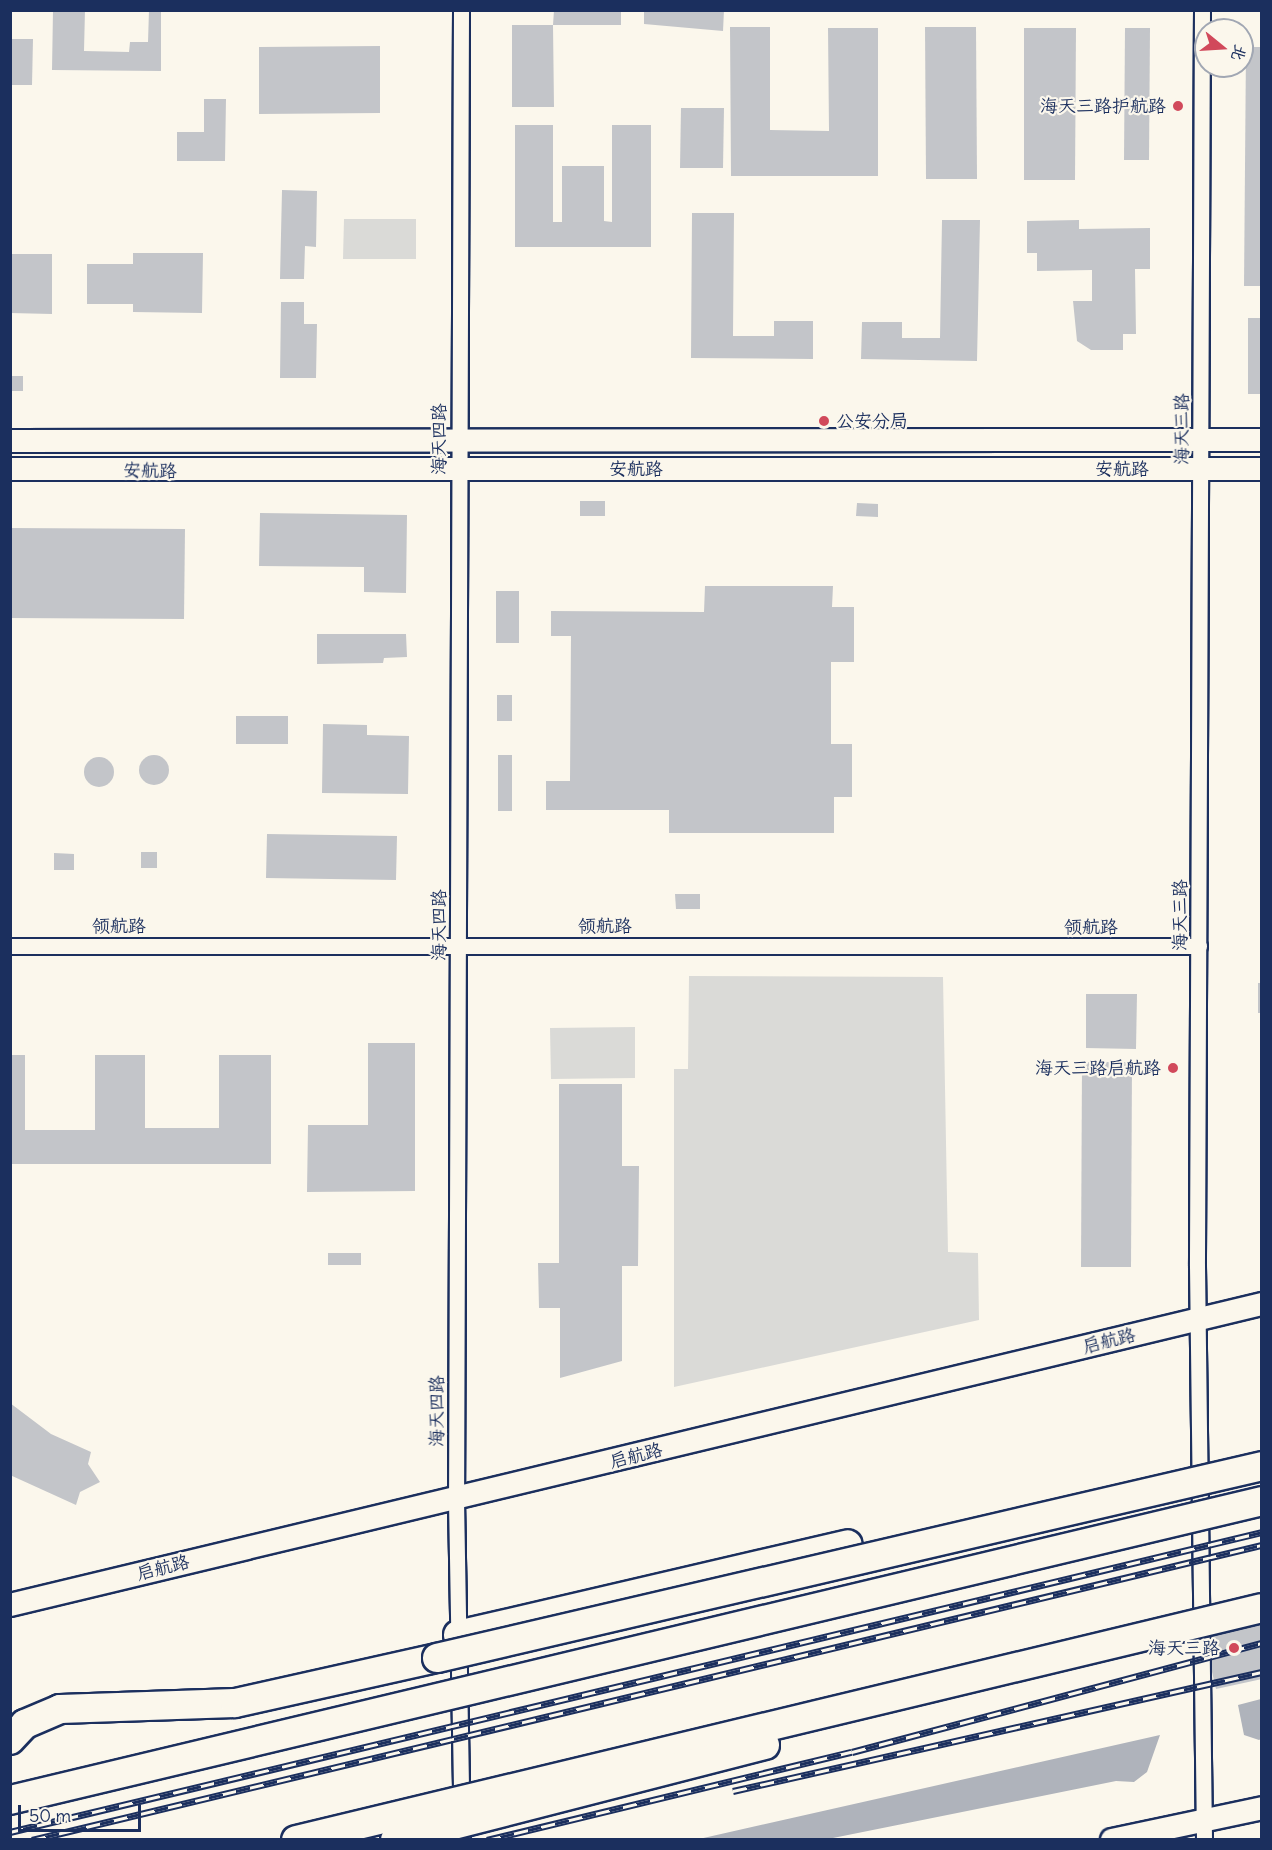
<!DOCTYPE html>
<html>
<head>
<meta charset="utf-8">
<style>
	body { margin:0 }
	#map { position:relative; width:1272px; height:1850px; overflow:hidden; background:#fbf7ec; font-family:Delius,"LXGW WenKai TC",sans-serif }
	div>[style] { position:absolute }
	[style*='--x'] { left:calc(var(--x)*1px); top:calc(var(--y)*1px); width:calc(var(--w)*1px); rotate:calc(var(--a)*1deg) }
	.green>* { inset:0; background:#dadad7 }
	.water>* { inset:0; background:#afb3bb }
	.building>* { inset:0; background:#c3c5c9 }
	.round { border-radius:50% }
	.roads { filter:drop-shadow(2px 0 #1b2f5e) drop-shadow(-2px 0 #1b2f5e) drop-shadow(0 2px #1b2f5e) drop-shadow(0 -2px #1b2f5e) }
	.street>* { height:15px; margin:-7.5px; padding:0 7.5px; transform-origin:7.5px; border-radius:7.5px; background:#fbf7ec }
	.secondary>* { height:22px; margin:-11px; padding:0 11px; transform-origin:11px; border-radius:11px; background:#fbf7ec }
	.highway>* { height:28px; margin:-14px; padding:0 14px; transform-origin:14px; border-radius:14px; background:#fbf7ec }
	.rail>* { height:7px; margin-top:-3.5px; transform-origin:0; background:repeating-linear-gradient(90deg,#fbf7ec 0 14px,#1b2f5e 0 28px); box-sizing:border-box; border-block:2px solid #1b2f5e }
	.bridges { filter:drop-shadow(2px 0 #1b2f5e) drop-shadow(-2px 0 #1b2f5e) drop-shadow(0 2px #1b2f5e) drop-shadow(0 -2px #1b2f5e) }
	.highway-bridge>* { height:28px; margin:-14px; padding:0 14px; transform-origin:14px; border-radius:14px; background:#fbf7ec }
	.dots>* { width:16px; height:16px; translate:-50% -50%; box-sizing:border-box; border:3px solid #fbf7ec; border-radius:50% }
	span { translate:-50% -50%; white-space:nowrap; text-align:center; line-height:1.15; -webkit-text-stroke:4.5px #fbf7ec; paint-order:stroke }
	.poi-label { font-size:18px; color:#1b2f5e }
	.right { translate:-100% -50%; text-align:right }
	.left { translate:0 -50%; text-align:left }
	.street-label { font-size:18px; color:#1b2f5e }
	.frame { position:absolute; inset:0; border:12px solid #1b2f5e; pointer-events:none }
	.north { position:absolute; left:1194px; top:18px; width:60px; height:60px; box-sizing:border-box; background:#fbf7ec; border:2px solid #a1a7b3; border-radius:50%; rotate:108deg; font-size:16px; font-weight:700; line-height:24px; text-align:center; color:#1b2f5e }
	.north::after { content:''; display:block; margin:auto; width:21px; height:27px; background:#d1495b; clip-path:polygon(50% 0,100% 100%,50% 72%,0 100%) }
	.scale { position:absolute; left:18px; top:1805px; width:123px; height:27px; box-sizing:border-box; border:3px solid #1b2f5e; border-top:0; padding-left:8px; font-size:18px; line-height:21px; white-space:nowrap; color:#1b2f5e; -webkit-text-stroke:4px #fbf7ec; paint-order:stroke }
</style>
</head>
<body>
<div id="map">
	<div class="green">
		<i style="clip-path:polygon(344px 219px,416px 219px,416px 259px,343px 259px)"></i>
		<i style="clip-path:polygon(689px 976px,943px 977px,948px 1252px,978px 1253px,979px 1320px,674px 1387px,674px 1069px,688px 1069px)"></i>
		<i style="clip-path:polygon(635px 1027px,635px 1078px,551px 1079px,550px 1028px)"></i>
	</div>
	<div class="water">
		<i style="clip-path:polygon(1261px 1699px,1261px 1739px,1259px 1740px,1244px 1735px,1238px 1705px)"></i>
		<i style="clip-path:polygon(1160px 1735px,1147px 1772px,1134px 1782px,1116px 1781px,828px 1839px,699px 1839px)"></i>
	</div>
	<div class="building">
		<i style="clip-path:polygon(53px 10px,85px 10px,84px 51px,129px 52px,130px 42px,148px 42px,149px 10px,161px 10px,161px 71px,52px 70px)"></i>
		<i style="clip-path:polygon(554px 10px,621px 10px,621px 25px,553px 25px,554px 107px,512px 107px,512px 25px,553px 25px)"></i>
		<i style="clip-path:polygon(644px 10px,724px 10px,723px 31px,644px 24px)"></i>
		<i style="clip-path:polygon(730px 27px,770px 27px,770px 130px,829px 131px,828px 28px,878px 28px,878px 176px,731px 176px)"></i>
		<i style="clip-path:polygon(925px 27px,976px 27px,977px 179px,926px 179px)"></i>
		<i style="clip-path:polygon(1024px 28px,1076px 28px,1075px 180px,1024px 180px)"></i>
		<i style="clip-path:polygon(1125px 28px,1150px 28px,1149px 160px,1124px 160px)"></i>
		<i style="clip-path:polygon(10px 39px,33px 39px,32px 85px,10px 85px)"></i>
		<i style="clip-path:polygon(380px 46px,380px 113px,259px 114px,259px 47px)"></i>
		<i style="clip-path:polygon(1246px 47px,1262px 47px,1262px 286px,1244px 286px)"></i>
		<i style="clip-path:polygon(204px 99px,226px 99px,225px 161px,177px 161px,177px 132px,204px 132px)"></i>
		<i style="clip-path:polygon(681px 108px,724px 108px,723px 168px,680px 168px)"></i>
		<i style="clip-path:polygon(515px 125px,553px 125px,553px 222px,562px 222px,562px 166px,604px 166px,604px 221px,612px 222px,612px 125px,651px 125px,651px 247px,515px 247px)"></i>
		<i style="clip-path:polygon(282px 190px,317px 191px,316px 247px,305px 246px,304px 279px,280px 279px)"></i>
		<i style="clip-path:polygon(692px 213px,734px 213px,733px 336px,774px 336px,774px 321px,813px 321px,813px 359px,691px 358px)"></i>
		<i style="clip-path:polygon(942px 220px,980px 220px,977px 361px,861px 359px,862px 322px,902px 322px,902px 338px,940px 338px)"></i>
		<i style="clip-path:polygon(1079px 220px,1079px 229px,1150px 228px,1150px 269px,1135px 269px,1136px 334px,1123px 334px,1123px 350px,1091px 350px,1077px 341px,1073px 301px,1092px 301px,1092px 270px,1037px 271px,1037px 253px,1027px 253px,1027px 221px)"></i>
		<i style="clip-path:polygon(133px 253px,203px 253px,202px 313px,133px 312px,133px 304px,87px 304px,87px 264px,133px 264px)"></i>
		<i style="clip-path:polygon(10px 254px,52px 254px,52px 314px,10px 313px)"></i>
		<i style="clip-path:polygon(281px 302px,304px 302px,304px 324px,317px 324px,316px 378px,280px 378px)"></i>
		<i style="clip-path:polygon(1248px 318px,1262px 318px,1262px 394px,1248px 394px)"></i>
		<i style="clip-path:polygon(10px 376px,23px 376px,23px 391px,10px 391px)"></i>
		<i style="clip-path:polygon(580px 501px,605px 501px,605px 516px,580px 516px)"></i>
		<i style="clip-path:polygon(857px 503px,878px 504px,878px 517px,856px 516px)"></i>
		<i style="clip-path:polygon(260px 513px,407px 515px,406px 593px,364px 592px,364px 567px,259px 566px)"></i>
		<i style="clip-path:polygon(10px 528px,185px 529px,184px 619px,10px 618px)"></i>
		<i style="clip-path:polygon(705px 586px,833px 586px,832px 607px,854px 607px,854px 662px,831px 662px,831px 744px,852px 744px,852px 797px,834px 797px,834px 833px,669px 833px,669px 810px,546px 810px,546px 781px,570px 781px,571px 636px,551px 636px,551px 611px,704px 612px)"></i>
		<i style="clip-path:polygon(496px 591px,519px 591px,519px 643px,496px 643px)"></i>
		<i style="clip-path:polygon(317px 634px,406px 634px,407px 657px,384px 658px,383px 663px,317px 664px)"></i>
		<i style="clip-path:polygon(497px 695px,512px 695px,512px 721px,497px 721px)"></i>
		<i style="clip-path:polygon(236px 716px,288px 716px,288px 744px,236px 744px)"></i>
		<i style="clip-path:polygon(323px 724px,367px 725px,367px 735px,409px 736px,408px 794px,322px 793px)"></i>
		<i class="round" style="left:139px;top:755px;width:30px;height:30px"></i>
		<i style="clip-path:polygon(498px 755px,512px 755px,512px 811px,498px 811px)"></i>
		<i class="round" style="left:84px;top:757px;width:30px;height:30px"></i>
		<i style="clip-path:polygon(267px 834px,397px 836px,396px 880px,266px 878px)"></i>
		<i style="clip-path:polygon(141px 852px,157px 852px,157px 868px,141px 868px)"></i>
		<i style="clip-path:polygon(54px 853px,74px 854px,74px 870px,54px 870px)"></i>
		<i style="clip-path:polygon(675px 894px,700px 894px,700px 909px,676px 909px)"></i>
		<i style="clip-path:polygon(1258px 983px,1262px 983px,1262px 1013px,1258px 1013px)"></i>
		<i style="clip-path:polygon(1086px 994px,1137px 994px,1136px 1049px,1086px 1048px)"></i>
		<i style="clip-path:polygon(368px 1043px,415px 1043px,415px 1191px,307px 1192px,308px 1125px,368px 1125px)"></i>
		<i style="clip-path:polygon(10px 1055px,25px 1055px,25px 1130px,95px 1130px,95px 1055px,145px 1055px,145px 1128px,219px 1128px,219px 1055px,271px 1055px,271px 1164px,10px 1164px)"></i>
		<i style="clip-path:polygon(1082px 1062px,1132px 1062px,1131px 1267px,1081px 1267px)"></i>
		<i style="clip-path:polygon(559px 1084px,622px 1084px,622px 1166px,639px 1166px,638px 1266px,622px 1266px,622px 1361px,560px 1378px,560px 1308px,539px 1308px,538px 1263px,559px 1263px)"></i>
		<i style="clip-path:polygon(328px 1253px,361px 1253px,361px 1265px,328px 1265px)"></i>
		<i style="clip-path:polygon(10px 1403px,51px 1434px,91px 1452px,88px 1464px,100px 1482px,80px 1492px,76px 1505px,10px 1475px)"></i>
		<i style="clip-path:polygon(1262px 1624px,1262px 1679px,1216px 1689px,1204px 1638px)"></i>
	</div>
	<div class="roads">
		<div class="street">
			<i style="--x:461;--y:10;--w:1490;--a:90.19"></i>
			<i style="--x:456;--y:1500;--w:340;--a:89"></i>
			<i style="--x:1202;--y:10;--w:1256;--a:90.23"></i>
			<i style="--x:1197;--y:1266;--w:574;--a:89.3"></i>
			<i style="--x:10;--y:946;--w:1189;--a:0"></i>
		</div>
		<div class="secondary">
			<i style="--x:10;--y:441;--w:1252;--a:-0.05"></i>
			<i style="--x:10;--y:469;--w:1252;--a:0"></i>
			<i style="--x:10;--y:1605;--w:1288;--a:-13.52"></i>
			<i style="--x:1112;--y:1840;--w:153;--a:-12"></i>
		</div>
		<div class="highway">
			<i style="--x:458;--y:1635;--w:400;--a:-13.1"></i>
			<i style="--x:10;--y:1740;--w:22;--a:-47"></i>
			<i style="--x:25;--y:1724;--w:38;--a:-23"></i>
			<i style="--x:60;--y:1709;--w:175;--a:-2"></i>
			<i style="--x:235;--y:1703;--w:207;--a:-12.6"></i>
		</div>
	</div>
	<div class="rail">
		<i style="--x:733;--y:1791;--w:542;--a:-12.68"></i>
		<i style="--x:10;--y:1832;--w:1287;--a:-13.47"></i>
		<i style="--x:32;--y:1840;--w:1265;--a:-13.49"></i>
		<i style="--x:487;--y:1840;--w:375;--a:-13.6"></i>
		<i style="--x:852;--y:1752;--w:424;--a:-14.9"></i>
	</div>
	<div class="bridges">
		<div class="highway-bridge">
			<i style="--x:437;--y:1658;--w:847;--a:-13.1"></i>
			<i style="--x:10;--y:1800;--w:1287;--a:-13.43"></i>
			<i style="--x:296;--y:1840;--w:993;--a:-13.5"></i>
			<i style="--x:395;--y:1840;--w:382;--a:-14.4"></i>
		</div>
	</div>
	<div class="dots">
		<i style="left:1178px;top:106px;background:#d1495b"></i>
		<i style="left:824px;top:421px;background:#d1495b"></i>
		<i style="left:1173px;top:1068px;background:#d1495b"></i>
		<i style="left:1234px;top:1648px;background:#d1495b"></i>
	</div>
	<div class="poi-label">
		<span class="right" style="left:1166px;top:106px">海天三路护航路</span>
		<span class="left" style="left:836px;top:421px">公安分局</span>
		<span class="right" style="left:1161px;top:1068px">海天三路启航路</span>
		<span class="right" style="left:1220px;top:1648px">海天三路</span>
	</div>
	<div class="street-label">
		<span style="left:1182px;top:429px;rotate:-90deg">海天三路</span>
		<span style="left:439px;top:439px;rotate:-90deg">海天四路</span>
		<span style="left:636px;top:469px">安航路</span>
		<span style="left:1122px;top:469px">安航路</span>
		<span style="left:150px;top:471px;rotate:1deg">安航路</span>
		<span style="left:1180px;top:915px;rotate:-90deg">海天三路</span>
		<span style="left:439px;top:925px;rotate:-90deg">海天四路</span>
		<span style="left:119px;top:926px">领航路</span>
		<span style="left:605px;top:926px">领航路</span>
		<span style="left:1091px;top:927px">领航路</span>
		<span style="left:1109px;top:1341px;rotate:-14deg">启航路</span>
		<span style="left:437px;top:1411px;rotate:-90deg">海天四路</span>
		<span style="left:636px;top:1456px;rotate:-14deg">启航路</span>
		<span style="left:163px;top:1568px;rotate:-14deg">启航路</span>
	</div>
	<div class="frame"></div>
	<div class="north">北</div>
	<div class="scale">50 m</div>
</div>
</body>
</html>
